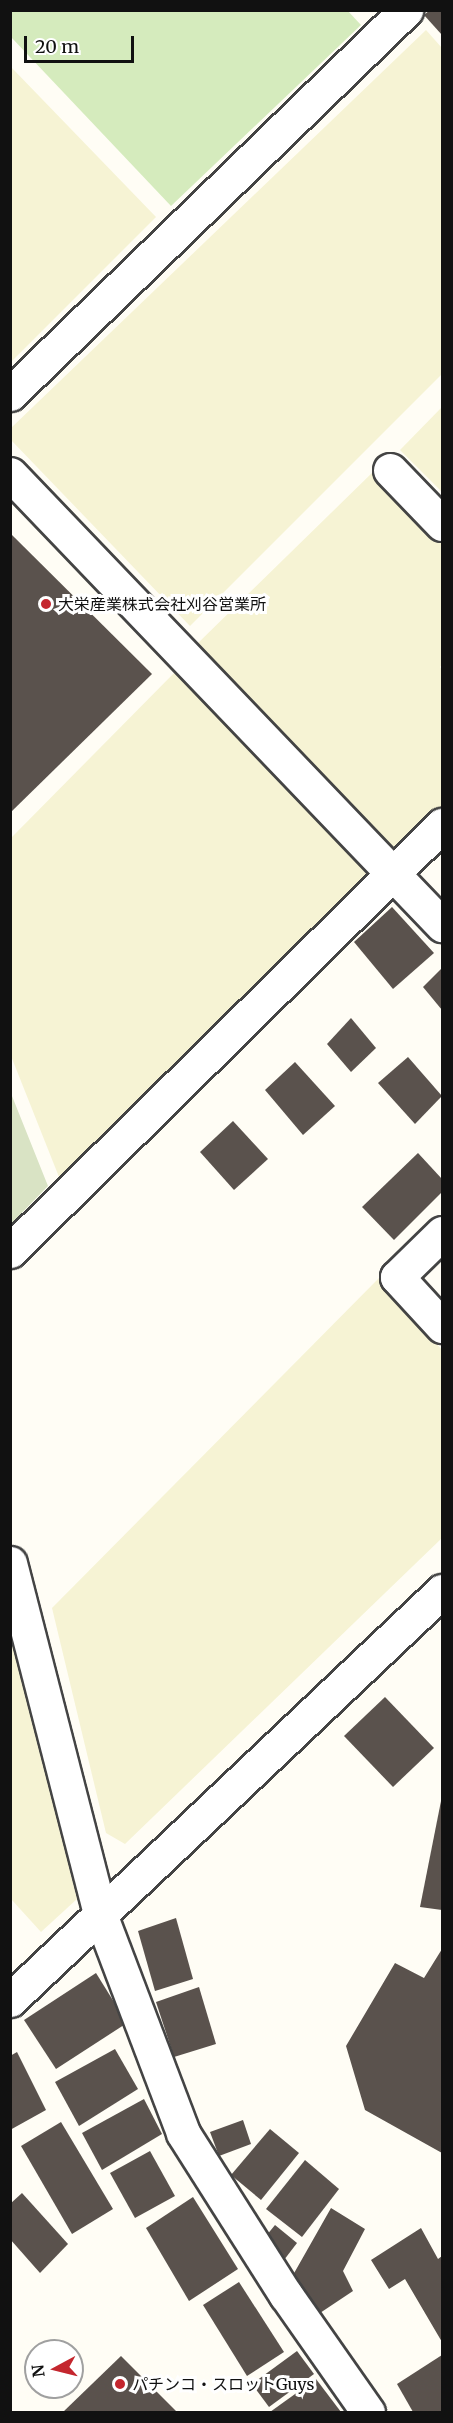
<!DOCTYPE html>
<html>
<head>
<meta charset="utf-8">
<style>
	body { margin:0 }
	#map { position:relative; width:453px; height:2423px; overflow:hidden; background:#fffdf5; font-family:Merriweather,"Noto Sans JP",serif }
	div>[style] { position:absolute }
	[style*='--x'] { left:calc(var(--x)*1px); top:calc(var(--y)*1px); width:calc(var(--w)*1px); rotate:calc(var(--a)*1deg) }
	.farmland>* { inset:0; background:#f6f3d4 }
	.green>* { inset:0; background:#d5ebbd }
	.cemetery>* { inset:0; background:#d9e3c4 }
	.building>* { inset:0; background:#5a524d }
	.roads { filter:drop-shadow(2px 0 #444) drop-shadow(-2px 0 #444) drop-shadow(0 2px #444) drop-shadow(0 -2px #444) }
	.minor>* { height:33px; margin:-16.5px; padding:0 16.5px; transform-origin:16.5px; border-radius:16.5px; background:#fff }
	.dots>* { width:16px; height:16px; translate:-50% -50%; box-sizing:border-box; border:3px solid #fff; border-radius:50% }
	span { translate:-50% -50%; white-space:nowrap; text-align:center; line-height:1.15; -webkit-text-stroke:6px #fff; paint-order:stroke }
	.poi-label { font-size:16px; color:#111 }
	.left { translate:0 -50%; text-align:left }
	.frame { position:absolute; inset:0; border:12px solid #111; pointer-events:none }
	.north { position:absolute; left:24px; top:2339px; width:60px; height:60px; box-sizing:border-box; background:#fff; border:2px solid #a0a0a0; border-radius:50%; rotate:263deg; font-size:16px; font-weight:700; line-height:24px; text-align:center; color:#111 }
	.north::after { content:''; display:block; margin:auto; width:21px; height:27px; background:#c4262e; clip-path:polygon(50% 0,100% 100%,50% 72%,0 100%) }
	.scale { position:absolute; left:24px; top:36px; width:110px; height:27px; box-sizing:border-box; border:3px solid #111; border-top:0; padding-left:8px; font-size:18px; line-height:21px; white-space:nowrap; color:#111; -webkit-text-stroke:4px #fff; paint-order:stroke }
</style>
</head>
<body>
<div id="map">
	<div class="farmland">
		<i style="clip-path:polygon(426px 30px,442px 48px,442px 374px,190px 626px,11px 440px,11px 428px)"></i>
		<i style="clip-path:polygon(11px 67px,156px 217px,11px 362px)"></i>
		<i style="clip-path:polygon(442px 407px,442px 492px,400px 450px)"></i>
		<i style="clip-path:polygon(376px 469px,442px 540px,442px 664px,440px 667px,442px 670px,442px 810px,395px 856px,196px 645px)"></i>
		<i style="clip-path:polygon(177px 670px,368px 873px,59px 1177px,11px 1056px,11px 838px)"></i>
		<i style="clip-path:polygon(380px 1277px,442px 1350px,442px 1538px,125px 1844px,106px 1833px,52px 1608px)"></i>
		<i style="clip-path:polygon(12px 1632px,77px 1899px,41px 1932px,11px 1899px)"></i>
	</div>
	<div class="green">
		<i style="clip-path:polygon(11px 10px,347px 10px,361px 25px,171px 206px,11px 37px)"></i>
	</div>
	<div class="cemetery">
		<i style="clip-path:polygon(10px 1091px,48px 1186px,11px 1224px,10px 1224px)"></i>
	</div>
	<div class="building">
		<i style="clip-path:polygon(430px 10px,442px 10px,442px 35px,424px 15px)"></i>
		<i style="clip-path:polygon(10px 533px,152px 674px,10px 813px)"></i>
		<i style="clip-path:polygon(392px 907px,434px 953px,393px 989px,354px 942px)"></i>
		<i style="clip-path:polygon(442px 968px,442px 1010px,423px 987px)"></i>
		<i style="clip-path:polygon(351px 1018px,376px 1048px,351px 1072px,327px 1044px)"></i>
		<i style="clip-path:polygon(408px 1057px,442px 1096px,415px 1124px,378px 1083px)"></i>
		<i style="clip-path:polygon(295px 1062px,335px 1106px,303px 1135px,265px 1090px)"></i>
		<i style="clip-path:polygon(233px 1121px,268px 1159px,234px 1190px,200px 1152px)"></i>
		<i style="clip-path:polygon(418px 1153px,442px 1179px,442px 1192px,394px 1240px,362px 1207px)"></i>
		<i style="clip-path:polygon(385px 1697px,434px 1748px,393px 1787px,344px 1736px)"></i>
		<i style="clip-path:polygon(441px 1801px,442px 1801px,442px 1910px,420px 1907px)"></i>
		<i style="clip-path:polygon(176px 1918px,193px 1979px,155px 1991px,138px 1931px)"></i>
		<i style="clip-path:polygon(442px 1949px,442px 2153px,365px 2110px,346px 2046px,395px 1963px,424px 1978px)"></i>
		<i style="clip-path:polygon(96px 1973px,127px 2023px,56px 2069px,24px 2020px)"></i>
		<i style="clip-path:polygon(199px 1987px,216px 2044px,174px 2057px,156px 2002px)"></i>
		<i style="clip-path:polygon(115px 2049px,138px 2089px,79px 2126px,55px 2082px)"></i>
		<i style="clip-path:polygon(17px 2052px,46px 2110px,10px 2130px,10px 2056px)"></i>
		<i style="clip-path:polygon(144px 2099px,162px 2134px,102px 2170px,82px 2133px)"></i>
		<i style="clip-path:polygon(243px 2120px,251px 2144px,219px 2156px,210px 2132px)"></i>
		<i style="clip-path:polygon(61px 2122px,113px 2209px,72px 2234px,21px 2146px)"></i>
		<i style="clip-path:polygon(270px 2129px,299px 2153px,261px 2200px,231px 2175px)"></i>
		<i style="clip-path:polygon(150px 2151px,175px 2196px,135px 2218px,110px 2173px)"></i>
		<i style="clip-path:polygon(305px 2160px,339px 2189px,302px 2237px,266px 2209px)"></i>
		<i style="clip-path:polygon(22px 2193px,68px 2244px,40px 2273px,10px 2239px,10px 2204px)"></i>
		<i style="clip-path:polygon(193px 2197px,238px 2269px,189px 2301px,146px 2228px)"></i>
		<i style="clip-path:polygon(331px 2208px,365px 2229px,343px 2271px,353px 2291px,317px 2315px,293px 2275px)"></i>
		<i style="clip-path:polygon(275px 2225px,297px 2243px,284px 2260px,262px 2241px)"></i>
		<i style="clip-path:polygon(421px 2228px,438px 2259px,442px 2256px,442px 2342px,405px 2279px,389px 2289px,371px 2260px)"></i>
		<i style="clip-path:polygon(239px 2282px,284px 2352px,247px 2376px,203px 2305px)"></i>
		<i style="clip-path:polygon(297px 2351px,314px 2374px,269px 2407px,252px 2384px)"></i>
		<i style="clip-path:polygon(442px 2355px,442px 2412px,413px 2412px,397px 2384px)"></i>
		<i style="clip-path:polygon(121px 2356px,177px 2412px,63px 2412px)"></i>
		<i style="clip-path:polygon(316px 2379px,341px 2412px,270px 2412px)"></i>
	</div>
	<div class="roads">
		<div class="minor">
			<i style="--x:10;--y:394;--w:552;--a:-44.12"></i>
			<i style="--x:390;--y:470;--w:75;--a:46.1"></i>
			<i style="--x:10;--y:474;--w:625;--a:46.23"></i>
			<i style="--x:442;--y:1233;--w:63;--a:135.6"></i>
			<i style="--x:397;--y:1277;--w:67;--a:47.4"></i>
			<i style="--x:10;--y:1251;--w:607;--a:-44.6"></i>
			<i style="--x:10;--y:1563;--w:362;--a:75.6"></i>
			<i style="--x:100;--y:1914;--w:234;--a:69.2"></i>
			<i style="--x:183;--y:2133;--w:192;--a:57.6"></i>
			<i style="--x:286;--y:2295;--w:143;--a:55"></i>
			<i style="--x:10;--y:2000;--w:595;--a:-43.43"></i>
		</div>
	</div>
	<div class="dots">
		<i style="left:46px;top:604px;background:#c4262e"></i>
		<i style="left:120px;top:2384px;background:#c4262e"></i>
	</div>
	<div class="poi-label">
		<span class="left" style="left:58px;top:604px">大栄産業株式会社刈谷営業所</span>
		<span class="left" style="left:132px;top:2384px">パチンコ・スロットGuys</span>
	</div>
	<div class="frame"></div>
	<div class="north">N</div>
	<div class="scale">20 m</div>
</div>
</body>
</html>
